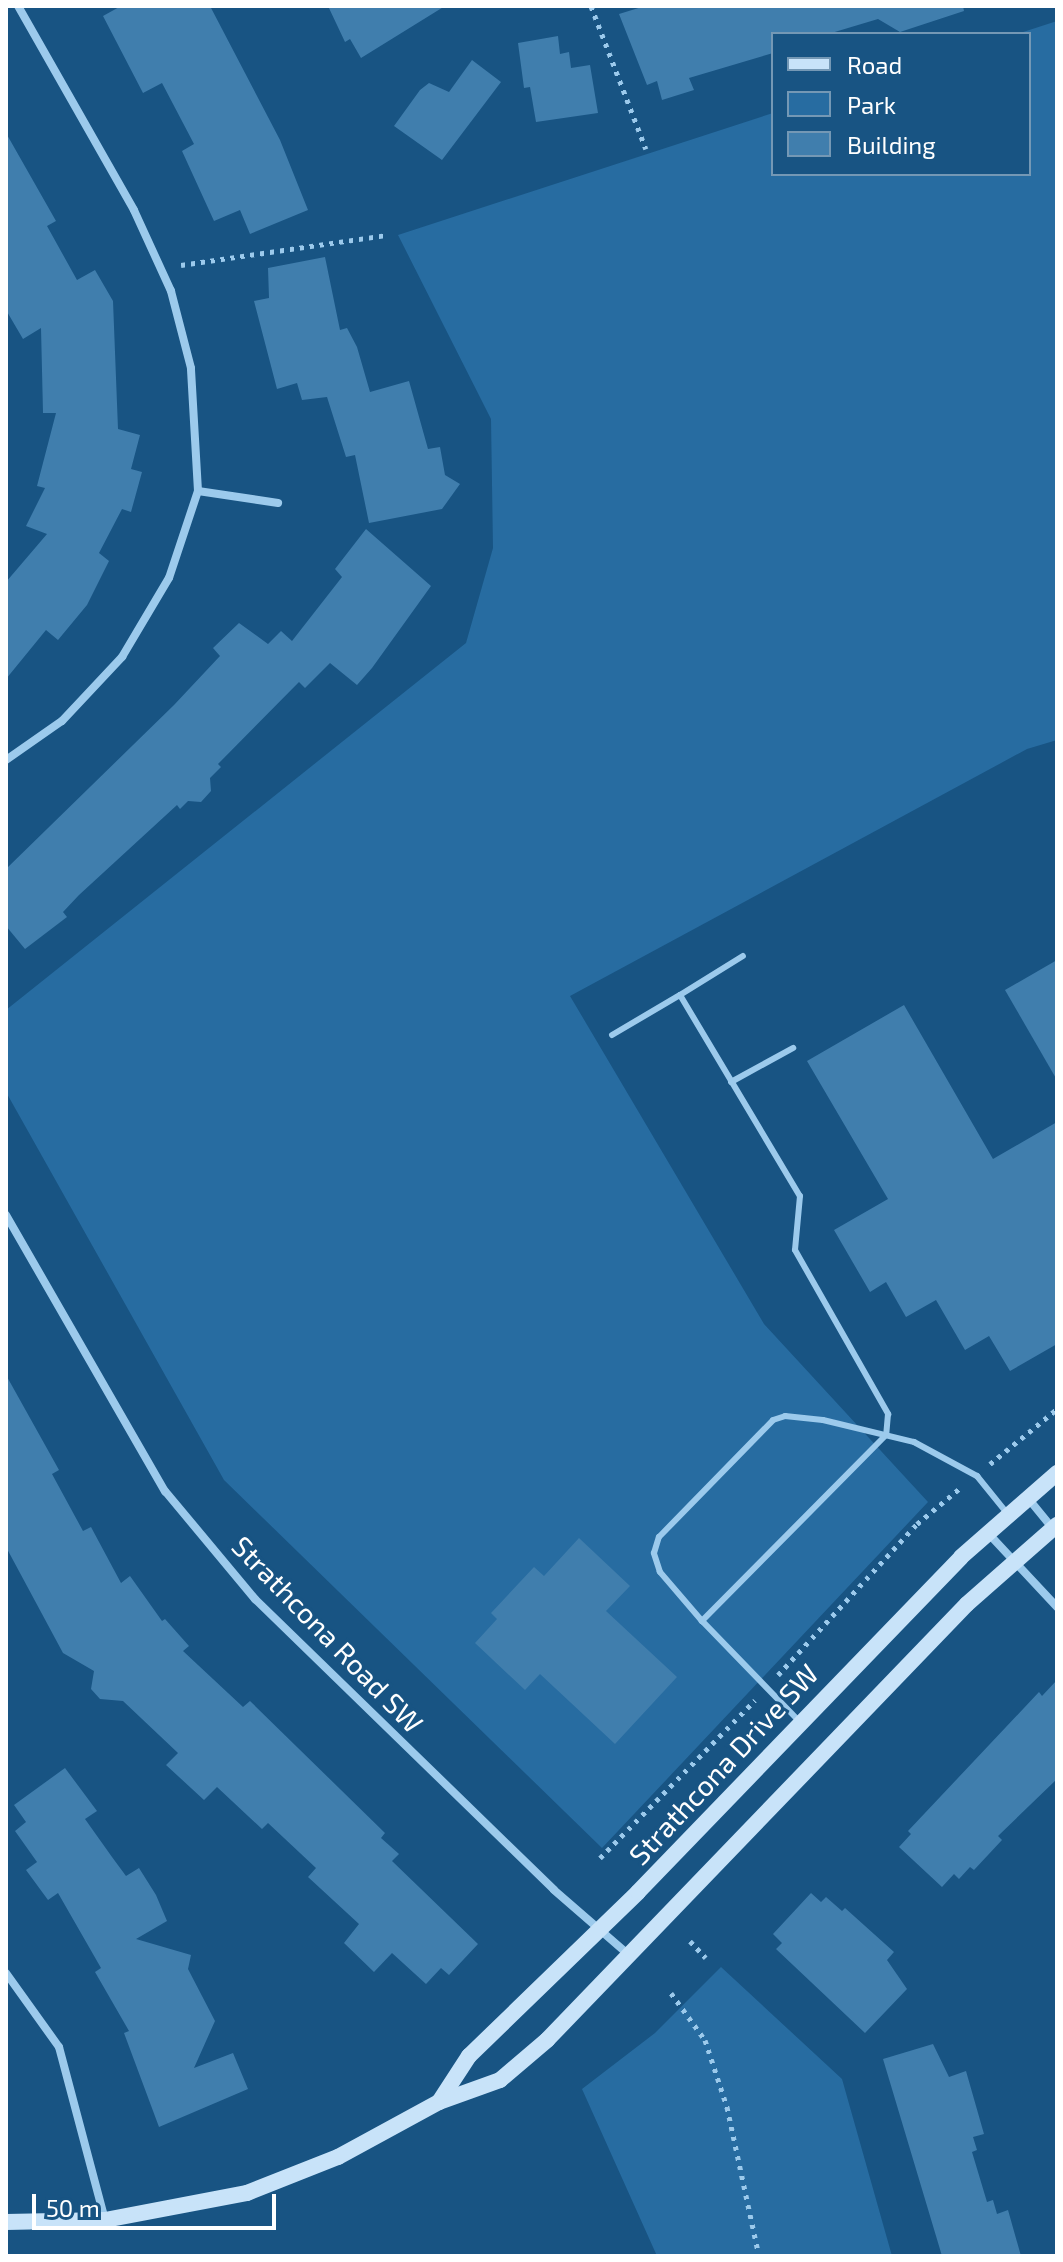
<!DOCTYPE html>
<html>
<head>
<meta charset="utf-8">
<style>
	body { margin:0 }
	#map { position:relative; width:1063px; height:2262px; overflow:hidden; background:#185483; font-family:"Exo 2",sans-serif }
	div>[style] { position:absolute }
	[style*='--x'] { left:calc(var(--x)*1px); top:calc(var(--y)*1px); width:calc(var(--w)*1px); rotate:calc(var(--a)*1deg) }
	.green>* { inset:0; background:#276ca1 }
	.building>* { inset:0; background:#407ead }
	.path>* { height:5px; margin-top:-2.5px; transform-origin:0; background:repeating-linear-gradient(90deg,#9ccaec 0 4px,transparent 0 10px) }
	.lane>* { height:6px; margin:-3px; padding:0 3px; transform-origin:3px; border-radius:3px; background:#9ccaec }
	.street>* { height:8px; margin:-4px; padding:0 4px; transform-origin:4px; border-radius:4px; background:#9ccaec }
	.secondary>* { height:16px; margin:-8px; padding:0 8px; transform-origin:8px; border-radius:8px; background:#c8e3f9 }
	span { translate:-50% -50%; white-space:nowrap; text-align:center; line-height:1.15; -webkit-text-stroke:6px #185483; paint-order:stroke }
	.street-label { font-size:28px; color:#fff }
	.frame { position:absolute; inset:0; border:8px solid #fff; pointer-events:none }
	.legend { position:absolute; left:771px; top:32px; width:260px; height:144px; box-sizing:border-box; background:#185483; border:2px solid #7498b5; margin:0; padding:10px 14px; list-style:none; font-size:24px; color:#fff }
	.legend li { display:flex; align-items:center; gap:16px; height:40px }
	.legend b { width:40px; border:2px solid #7498b5 }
	.scale { position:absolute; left:32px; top:2194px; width:244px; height:36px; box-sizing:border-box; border:4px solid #fff; border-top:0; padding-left:10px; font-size:24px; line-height:28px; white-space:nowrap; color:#fff; -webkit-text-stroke:6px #185483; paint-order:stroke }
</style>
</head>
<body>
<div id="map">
	<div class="green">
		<i style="clip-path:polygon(1057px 21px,1057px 740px,1027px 749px,570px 996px,764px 1324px,928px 1502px,602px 1848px,224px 1480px,6px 1092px,6px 1010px,466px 643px,493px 548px,491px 419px,398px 235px,773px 113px,773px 174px,1029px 174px,1029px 34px,1017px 34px)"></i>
		<i style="clip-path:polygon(721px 1967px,842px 2079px,892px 2256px,657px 2256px,582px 2089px,655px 2033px)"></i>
	</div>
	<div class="building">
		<i style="clip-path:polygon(121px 6px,210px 6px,280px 140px,308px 210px,250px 234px,240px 210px,214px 221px,182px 151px,194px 144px,162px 83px,143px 93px,103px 16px)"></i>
		<i style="clip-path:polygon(328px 6px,445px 6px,361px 58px,350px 39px,345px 42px)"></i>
		<i style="clip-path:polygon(645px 6px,963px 6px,964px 11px,900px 32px,878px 19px,828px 34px,773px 34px,773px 53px,689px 78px,694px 90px,662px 100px,657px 81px,647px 85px,619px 14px)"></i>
		<i style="clip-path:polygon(558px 36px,560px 54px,569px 52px,571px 68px,590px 65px,598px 113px,536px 122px,530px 87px,524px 88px,518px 43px)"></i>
		<i style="clip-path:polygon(472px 60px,501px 82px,442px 160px,394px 126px,420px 90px,429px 83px,449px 92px)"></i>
		<i style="clip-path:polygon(6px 133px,56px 221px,47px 226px,77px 280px,95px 270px,113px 301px,118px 429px,140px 435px,131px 469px,142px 472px,131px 512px,122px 509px,99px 553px,109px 561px,87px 605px,58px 640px,46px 630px,6px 679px,6px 582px,47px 534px,26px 526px,45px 488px,37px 486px,56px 413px,43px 413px,41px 328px,23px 339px,6px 310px)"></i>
		<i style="clip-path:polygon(325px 257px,340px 330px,347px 328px,357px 347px,370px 392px,409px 381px,428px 449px,440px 447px,445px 475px,460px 484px,442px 509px,369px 523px,355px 455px,346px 457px,327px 397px,302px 400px,297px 383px,277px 389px,254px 301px,269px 298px,268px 268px)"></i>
		<i style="clip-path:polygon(366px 529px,431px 586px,372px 668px,357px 685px,330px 663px,305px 688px,299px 682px,218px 764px,221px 767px,210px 778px,211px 791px,201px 802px,188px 801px,180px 809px,177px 805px,79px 895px,63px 912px,67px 917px,25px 949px,6px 926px,6px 869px,174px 705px,220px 656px,213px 648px,239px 623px,268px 644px,281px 631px,292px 641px,342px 577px,335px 569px)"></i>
		<i style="clip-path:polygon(1057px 960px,1057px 1080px,1005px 990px)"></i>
		<i style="clip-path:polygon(904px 1005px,993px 1159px,1057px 1122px,1057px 1344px,1010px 1371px,989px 1336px,965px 1350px,936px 1300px,906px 1317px,886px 1282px,870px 1292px,834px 1230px,888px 1199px,807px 1061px)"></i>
		<i style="clip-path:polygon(6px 1375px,59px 1470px,52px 1474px,83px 1531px,91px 1527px,121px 1583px,130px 1576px,162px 1621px,165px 1619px,189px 1646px,183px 1651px,243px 1707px,250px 1701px,385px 1833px,381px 1838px,399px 1854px,392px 1861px,478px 1944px,449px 1975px,441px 1968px,426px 1984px,392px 1953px,374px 1972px,344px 1943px,359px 1924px,308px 1877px,316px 1868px,268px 1823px,262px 1829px,217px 1787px,204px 1800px,166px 1765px,178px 1753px,123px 1701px,100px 1699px,91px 1689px,94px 1671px,63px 1653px,6px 1547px)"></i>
		<i style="clip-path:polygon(579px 1538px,630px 1586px,606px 1611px,677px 1677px,615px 1744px,540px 1674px,525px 1690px,475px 1643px,497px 1619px,491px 1613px,534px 1567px,544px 1576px)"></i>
		<i style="clip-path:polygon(1057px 1680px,1057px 1779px,998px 1836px,1002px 1840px,974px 1870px,970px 1867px,959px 1879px,954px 1874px,942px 1887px,899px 1847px,911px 1834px,908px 1831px,1039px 1692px,1042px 1696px)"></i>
		<i style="clip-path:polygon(65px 1768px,97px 1811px,85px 1819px,112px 1857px,126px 1876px,139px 1868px,156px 1895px,167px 1921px,136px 1939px,191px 1955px,188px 1969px,215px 2021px,194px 2068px,233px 2053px,248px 2089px,159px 2127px,124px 2033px,129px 2031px,95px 1972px,101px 1968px,58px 1893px,48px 1900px,26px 1870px,37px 1862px,15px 1831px,26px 1822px,14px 1805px)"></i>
		<i style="clip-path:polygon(811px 1893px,821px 1902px,826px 1897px,842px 1911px,845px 1908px,894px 1952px,887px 1960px,907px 1989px,865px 2033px,776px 1949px,782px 1943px,773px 1934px)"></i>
		<i style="clip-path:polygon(933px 2044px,949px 2077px,966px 2071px,984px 2134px,973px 2137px,977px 2150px,972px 2152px,987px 2202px,993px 2200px,997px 2214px,1008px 2210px,1021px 2256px,942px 2256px,883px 2059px)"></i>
	</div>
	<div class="path">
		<i style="--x:591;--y:6;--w:153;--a:69"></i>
		<i style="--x:181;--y:265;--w:207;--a:-8.3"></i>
		<i style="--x:990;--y:1464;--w:87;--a:-39.4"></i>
		<i style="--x:778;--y:1675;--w:205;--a:-47.4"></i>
		<i style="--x:917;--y:1524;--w:56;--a:-39.9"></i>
		<i style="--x:600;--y:1858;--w:221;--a:-45.5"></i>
		<i style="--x:690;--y:1941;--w:23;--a:47"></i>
		<i style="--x:671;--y:1993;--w:58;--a:54.1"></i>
		<i style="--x:705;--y:2040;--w:71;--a:71.8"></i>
		<i style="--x:727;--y:2107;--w:152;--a:77.9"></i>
	</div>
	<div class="lane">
		<i style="--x:680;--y:995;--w:74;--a:-31.8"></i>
		<i style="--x:612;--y:1035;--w:79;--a:-30.5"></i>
		<i style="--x:680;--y:995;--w:234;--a:59.2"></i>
		<i style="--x:800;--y:1196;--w:54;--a:95.3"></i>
		<i style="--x:795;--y:1250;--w:189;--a:60.4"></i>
		<i style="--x:888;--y:1414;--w:21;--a:95"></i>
		<i style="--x:886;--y:1435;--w:262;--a:134.7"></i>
		<i style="--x:731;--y:1082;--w:71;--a:-28.7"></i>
		<i style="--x:799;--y:1721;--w:139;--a:-134.1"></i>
		<i style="--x:702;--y:1621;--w:65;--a:-130.6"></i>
		<i style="--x:660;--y:1572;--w:20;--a:-108"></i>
		<i style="--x:654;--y:1553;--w:17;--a:-73"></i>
		<i style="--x:659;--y:1537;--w:163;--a:-45.7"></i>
		<i style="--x:773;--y:1420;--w:13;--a:-18"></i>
		<i style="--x:785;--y:1416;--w:38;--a:6"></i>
		<i style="--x:823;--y:1420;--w:94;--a:13.6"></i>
		<i style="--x:914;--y:1442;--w:72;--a:28.4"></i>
		<i style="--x:977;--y:1476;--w:48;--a:51"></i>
	</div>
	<div class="street">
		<i style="--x:198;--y:491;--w:81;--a:8.5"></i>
		<i style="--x:6;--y:760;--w:68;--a:-34.9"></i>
		<i style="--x:62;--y:721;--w:88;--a:-46.8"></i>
		<i style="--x:122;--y:657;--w:92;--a:-59.3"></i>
		<i style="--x:169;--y:578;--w:92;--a:-71.6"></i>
		<i style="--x:198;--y:491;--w:123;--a:-93.3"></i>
		<i style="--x:191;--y:368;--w:80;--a:-104.6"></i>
		<i style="--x:171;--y:291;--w:89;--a:-114.6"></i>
		<i style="--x:134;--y:210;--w:235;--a:-119.6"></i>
		<i style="--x:6;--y:1215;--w:319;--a:60.1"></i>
		<i style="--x:165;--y:1491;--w:141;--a:50.2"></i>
		<i style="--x:255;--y:1599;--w:417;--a:44.2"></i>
		<i style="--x:554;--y:1890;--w:98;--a:40.9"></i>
		<i style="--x:1027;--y:1497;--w:43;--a:50.7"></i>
		<i style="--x:987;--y:1532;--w:103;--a:47"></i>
		<i style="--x:6;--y:1973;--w:91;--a:54.4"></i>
		<i style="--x:59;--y:2047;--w:179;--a:75.1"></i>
	</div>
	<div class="secondary">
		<i style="--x:439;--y:2102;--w:55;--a:-56.9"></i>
		<i style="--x:469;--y:2056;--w:235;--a:-44.1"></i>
		<i style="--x:638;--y:1892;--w:465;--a:-46"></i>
		<i style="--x:961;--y:1557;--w:128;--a:-41.2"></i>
		<i style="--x:6;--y:2222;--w:99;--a:-1.2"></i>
		<i style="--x:105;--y:2220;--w:145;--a:-10.8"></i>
		<i style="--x:247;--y:2193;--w:98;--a:-21.6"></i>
		<i style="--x:338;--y:2157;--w:115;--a:-28.6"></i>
		<i style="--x:439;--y:2102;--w:65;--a:-19.8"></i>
		<i style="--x:500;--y:2080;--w:62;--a:-40.4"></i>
		<i style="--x:547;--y:2040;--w:605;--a:-46.07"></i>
		<i style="--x:967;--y:1604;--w:120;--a:-41.3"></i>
	</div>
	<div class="street-label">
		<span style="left:328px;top:1634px;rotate:46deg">Strathcona Road SW</span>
		<span style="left:723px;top:1764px;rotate:-47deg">Strathcona Drive SW</span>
	</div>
	<div class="frame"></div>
	<ul class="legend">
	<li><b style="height:10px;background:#c8e3f9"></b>Road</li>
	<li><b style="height:22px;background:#276ca1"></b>Park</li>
	<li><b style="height:22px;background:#407ead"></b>Building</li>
	</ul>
	<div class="scale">50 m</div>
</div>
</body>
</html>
